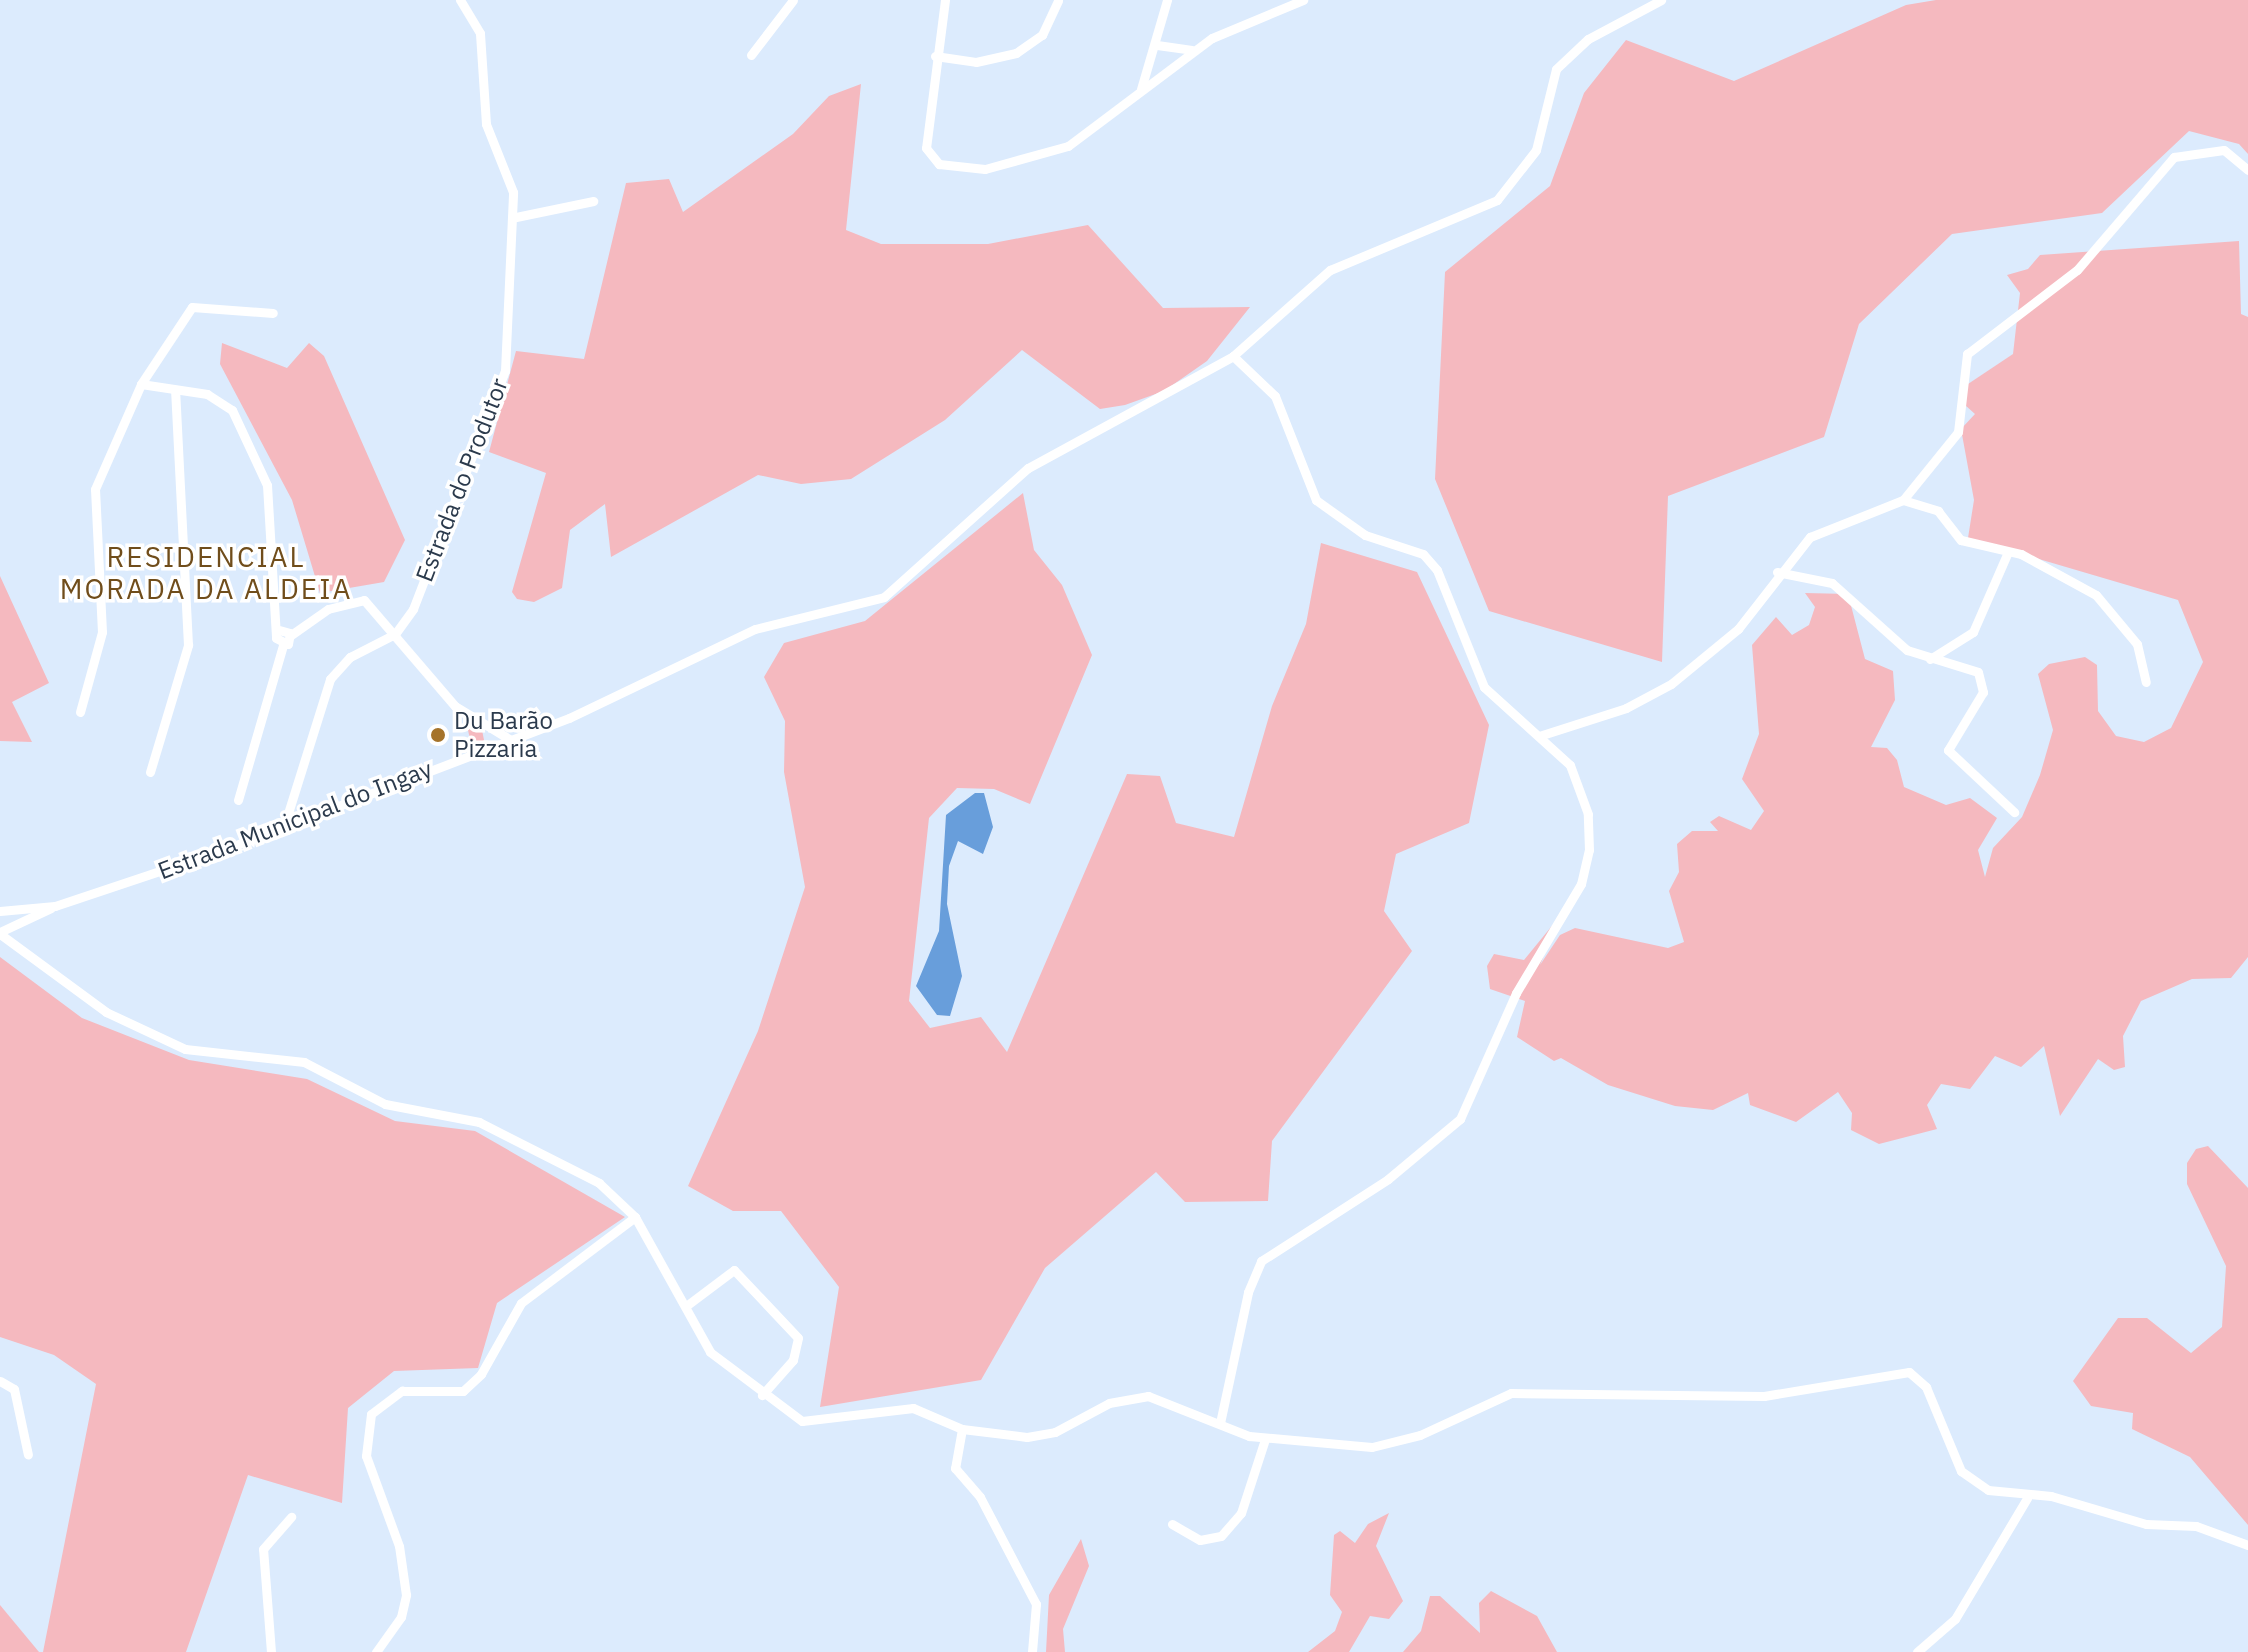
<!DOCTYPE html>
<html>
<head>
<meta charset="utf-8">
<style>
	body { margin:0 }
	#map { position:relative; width:2248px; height:1652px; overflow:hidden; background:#dcebfd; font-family:"IBM Plex Sans",sans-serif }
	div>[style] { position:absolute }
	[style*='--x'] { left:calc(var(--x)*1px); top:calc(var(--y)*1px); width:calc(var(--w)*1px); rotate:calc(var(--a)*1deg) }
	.green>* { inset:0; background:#f5b9bf }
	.water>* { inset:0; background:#689edb }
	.minor>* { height:9px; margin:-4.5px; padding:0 4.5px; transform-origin:4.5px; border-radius:4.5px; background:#fff }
	.dots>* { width:22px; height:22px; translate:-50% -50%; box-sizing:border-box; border:4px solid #fff; border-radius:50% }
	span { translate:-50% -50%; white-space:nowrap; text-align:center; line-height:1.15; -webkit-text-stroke:7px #fff; paint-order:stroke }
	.street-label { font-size:24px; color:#2b3a4c }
	.poi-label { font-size:24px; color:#2b3a4c }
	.left { translate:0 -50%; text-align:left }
	.quarter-label { font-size:28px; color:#704d1b; letter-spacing:2px }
</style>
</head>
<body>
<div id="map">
	<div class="green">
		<i style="clip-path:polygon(1936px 0,2248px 0,2248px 154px,2239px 144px,2189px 131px,2102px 213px,1952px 234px,1859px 324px,1824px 437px,1668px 496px,1662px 662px,1489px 611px,1435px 479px,1445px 272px,1550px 186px,1584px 93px,1626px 40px,1734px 81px,1906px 5px)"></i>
		<i style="clip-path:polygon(861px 84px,846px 230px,881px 244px,988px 244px,1088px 225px,1163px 308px,1250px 307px,1207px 361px,1164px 391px,1125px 405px,1100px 409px,1022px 350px,945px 420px,851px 479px,801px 484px,758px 475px,611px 557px,605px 504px,570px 530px,562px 588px,534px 602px,517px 599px,512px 592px,546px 473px,489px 452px,516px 351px,584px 359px,626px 183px,669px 179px,683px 212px,793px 134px,829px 96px)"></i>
		<i style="clip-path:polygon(2239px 241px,2241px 314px,2248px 317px,2248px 957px,2231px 978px,2192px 979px,2141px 1001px,2123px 1036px,2125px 1067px,2114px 1070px,2098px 1059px,2060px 1116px,2044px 1046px,2021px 1067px,1995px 1056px,1970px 1089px,1941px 1084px,1927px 1105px,1937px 1129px,1879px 1144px,1851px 1130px,1852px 1113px,1838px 1092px,1796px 1122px,1750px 1105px,1748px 1093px,1713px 1110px,1675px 1106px,1608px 1085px,1561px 1058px,1554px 1061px,1517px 1037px,1525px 1001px,1490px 989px,1487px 966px,1494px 954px,1524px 960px,1560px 916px,1540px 965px,1560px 935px,1575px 928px,1668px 948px,1684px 942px,1669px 891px,1679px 872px,1677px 844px,1692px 831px,1718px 831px,1710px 822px,1719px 816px,1751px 830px,1764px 811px,1742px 779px,1759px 734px,1752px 645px,1776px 617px,1792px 635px,1809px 625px,1815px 607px,1805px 593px,1848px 594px,1865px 659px,1893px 671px,1895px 700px,1871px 747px,1887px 748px,1897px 760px,1904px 787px,1946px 805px,1970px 798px,1997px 818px,1978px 850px,1985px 877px,1993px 848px,2022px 817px,2040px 775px,2053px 730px,2038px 674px,2049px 664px,2085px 657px,2097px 665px,2098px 711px,2116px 736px,2144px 742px,2171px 728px,2203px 662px,2178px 600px,1968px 538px,1974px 500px,1961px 429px,1975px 414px,1965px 405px,1965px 386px,2013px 354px,2020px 293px,2007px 275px,2028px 269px,2040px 255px)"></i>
		<i style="clip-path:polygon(222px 343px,287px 368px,309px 343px,324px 356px,405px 540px,384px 582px,320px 593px,292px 500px,220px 364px)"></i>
		<i style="clip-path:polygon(1023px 493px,1034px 550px,1062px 585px,1092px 655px,1030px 804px,994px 789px,957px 788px,929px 818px,909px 1001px,930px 1028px,981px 1017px,1007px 1052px,1127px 774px,1160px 776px,1176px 823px,1234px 837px,1272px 706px,1306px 624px,1321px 543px,1417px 572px,1489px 725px,1469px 823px,1396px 854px,1384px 911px,1412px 951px,1272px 1141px,1268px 1201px,1185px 1202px,1156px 1172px,1045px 1268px,981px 1380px,820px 1407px,839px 1287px,781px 1211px,733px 1211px,688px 1186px,758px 1031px,805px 887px,784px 772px,785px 721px,764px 677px,784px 643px,865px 621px)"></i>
		<i style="clip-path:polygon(0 576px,49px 683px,12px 702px,32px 742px,0 741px)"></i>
		<i style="clip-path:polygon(467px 726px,482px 730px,485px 745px,471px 743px)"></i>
		<i style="clip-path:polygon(0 957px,82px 1018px,189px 1060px,307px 1079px,395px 1121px,475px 1131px,625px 1217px,497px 1303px,478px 1368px,394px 1371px,348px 1408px,342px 1503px,248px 1475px,186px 1652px,43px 1652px,96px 1384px,54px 1355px,0 1337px)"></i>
		<i style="clip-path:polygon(2208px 1146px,2248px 1188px,2248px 1525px,2190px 1457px,2132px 1429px,2133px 1413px,2091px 1406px,2073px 1381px,2118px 1318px,2147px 1318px,2191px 1353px,2222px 1327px,2226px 1266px,2187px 1184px,2187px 1163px,2196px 1149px)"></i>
		<i style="clip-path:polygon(1389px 1513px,1376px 1546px,1403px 1601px,1389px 1619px,1370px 1616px,1349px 1652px,1308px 1652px,1335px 1631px,1342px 1612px,1330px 1595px,1334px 1535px,1340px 1531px,1355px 1543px,1368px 1524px)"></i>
		<i style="clip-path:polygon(1081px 1539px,1089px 1566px,1063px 1629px,1065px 1652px,1046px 1652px,1049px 1595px)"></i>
		<i style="clip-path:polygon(1491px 1591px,1537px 1616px,1557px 1652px,1403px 1652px,1421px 1631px,1430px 1596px,1440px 1596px,1480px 1633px,1479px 1603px)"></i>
		<i style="clip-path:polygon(0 1605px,39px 1652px,0 1652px)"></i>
	</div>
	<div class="water">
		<i style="clip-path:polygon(975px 793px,984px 793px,993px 827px,983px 854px,958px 841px,949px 866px,947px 904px,962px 976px,950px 1016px,937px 1015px,916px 986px,939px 931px,946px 815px)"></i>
	</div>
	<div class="minor">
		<i style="--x:945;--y:0;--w:149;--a:97.3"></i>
		<i style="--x:926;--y:148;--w:21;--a:51"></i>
		<i style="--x:939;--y:164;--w:46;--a:6.2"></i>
		<i style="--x:985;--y:169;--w:86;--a:-15.5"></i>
		<i style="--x:1068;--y:146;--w:180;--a:-36.9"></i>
		<i style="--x:1212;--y:38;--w:99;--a:-22.7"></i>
		<i style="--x:1157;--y:45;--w:35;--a:8"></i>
		<i style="--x:751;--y:55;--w:69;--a:-52.6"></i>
		<i style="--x:935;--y:56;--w:41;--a:8.3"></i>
		<i style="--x:976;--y:62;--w:41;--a:-12.7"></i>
		<i style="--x:1016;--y:53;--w:32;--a:-35"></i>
		<i style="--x:1042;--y:35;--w:38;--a:-65"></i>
		<i style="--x:1141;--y:89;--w:93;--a:-73.7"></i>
		<i style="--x:516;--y:217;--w:79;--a:-11.7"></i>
		<i style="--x:141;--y:384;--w:67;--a:8.6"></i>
		<i style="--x:207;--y:394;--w:30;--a:33"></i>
		<i style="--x:232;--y:410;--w:83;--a:65"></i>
		<i style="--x:267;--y:485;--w:153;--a:86.6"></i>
		<i style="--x:276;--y:638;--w:13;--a:27"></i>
		<i style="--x:288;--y:644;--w:11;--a:-80"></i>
		<i style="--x:290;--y:633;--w:11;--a:-165"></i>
		<i style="--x:1903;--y:500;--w:37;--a:17"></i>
		<i style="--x:1938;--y:511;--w:37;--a:52"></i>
		<i style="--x:1961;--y:540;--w:62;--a:13.1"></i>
		<i style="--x:2021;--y:554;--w:85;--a:28.7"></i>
		<i style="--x:2096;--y:595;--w:64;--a:50.1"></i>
		<i style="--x:2137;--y:644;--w:39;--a:77"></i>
		<i style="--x:1777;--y:572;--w:56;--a:11.3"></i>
		<i style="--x:1832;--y:583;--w:101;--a:41.8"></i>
		<i style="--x:1907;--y:650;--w:74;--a:17.2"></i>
		<i style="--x:1978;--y:672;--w:21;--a:76"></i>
		<i style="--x:1983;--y:692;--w:68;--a:121.1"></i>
		<i style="--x:1948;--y:750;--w:91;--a:43.2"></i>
		<i style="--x:291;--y:635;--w:45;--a:-35.1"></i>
		<i style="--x:328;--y:609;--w:37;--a:-14"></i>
		<i style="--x:364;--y:600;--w:140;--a:49.4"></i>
		<i style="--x:455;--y:706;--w:66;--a:31.3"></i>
		<i style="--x:1930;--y:659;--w:51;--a:-32.1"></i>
		<i style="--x:1973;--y:632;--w:87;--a:-66.4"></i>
		<i style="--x:80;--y:712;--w:83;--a:-74.6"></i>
		<i style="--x:102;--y:632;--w:143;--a:-92.8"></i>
		<i style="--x:95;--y:489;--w:115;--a:-66.3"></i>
		<i style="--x:141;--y:384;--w:92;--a:-56.5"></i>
		<i style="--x:192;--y:307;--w:81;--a:4.2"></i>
		<i style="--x:1539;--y:736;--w:91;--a:-17.8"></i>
		<i style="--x:1626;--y:708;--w:51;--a:-28.1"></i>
		<i style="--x:1671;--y:684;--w:87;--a:-39.4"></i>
		<i style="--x:1738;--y:629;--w:117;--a:-52"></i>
		<i style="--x:1810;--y:537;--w:100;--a:-21.7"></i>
		<i style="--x:1903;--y:500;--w:87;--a:-51"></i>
		<i style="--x:1958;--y:432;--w:79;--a:-83.4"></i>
		<i style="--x:1967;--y:354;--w:138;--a:-37.4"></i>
		<i style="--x:2077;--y:270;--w:149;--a:-49.4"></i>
		<i style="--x:2174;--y:157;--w:50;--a:-8"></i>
		<i style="--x:2224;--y:150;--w:31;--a:40"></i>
		<i style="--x:150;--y:772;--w:133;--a:-73.3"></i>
		<i style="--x:188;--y:645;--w:255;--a:-92.9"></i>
		<i style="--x:238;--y:800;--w:161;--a:-73.8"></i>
		<i style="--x:284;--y:826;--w:154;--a:-72.6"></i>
		<i style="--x:330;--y:679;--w:30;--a:-48"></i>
		<i style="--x:350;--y:657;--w:51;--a:-27.1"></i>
		<i style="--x:395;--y:634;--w:31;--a:-54"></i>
		<i style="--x:413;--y:609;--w:255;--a:-68.9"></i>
		<i style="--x:505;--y:371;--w:179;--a:-87.4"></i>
		<i style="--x:513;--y:192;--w:73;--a:-111.7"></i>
		<i style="--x:486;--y:124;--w:91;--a:-93.8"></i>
		<i style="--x:480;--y:33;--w:39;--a:-121"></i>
		<i style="--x:0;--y:911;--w:55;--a:-5.2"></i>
		<i style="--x:55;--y:906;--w:186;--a:-18.5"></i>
		<i style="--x:231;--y:847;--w:362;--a:-20.9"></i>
		<i style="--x:569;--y:718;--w:206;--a:-25.6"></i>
		<i style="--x:755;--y:629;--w:133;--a:-13.9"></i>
		<i style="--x:884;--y:597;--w:193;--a:-41.9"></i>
		<i style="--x:1028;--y:468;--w:234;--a:-28.6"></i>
		<i style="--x:1233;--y:356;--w:130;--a:-41.6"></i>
		<i style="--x:1330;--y:270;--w:181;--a:-22.7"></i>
		<i style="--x:1497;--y:200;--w:63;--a:-52"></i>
		<i style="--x:1536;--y:150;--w:83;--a:-76.1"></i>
		<i style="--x:1556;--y:69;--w:44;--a:-43.2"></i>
		<i style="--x:1588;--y:39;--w:83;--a:-28.1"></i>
		<i style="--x:0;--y:932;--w:56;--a:-25.2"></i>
		<i style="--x:0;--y:934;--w:132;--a:36.3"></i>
		<i style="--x:106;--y:1012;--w:87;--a:25.1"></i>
		<i style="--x:185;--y:1049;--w:120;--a:6.2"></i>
		<i style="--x:304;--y:1062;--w:91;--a:27.4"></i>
		<i style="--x:385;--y:1104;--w:96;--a:10.8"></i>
		<i style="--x:479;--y:1122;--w:135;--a:26.9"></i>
		<i style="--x:599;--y:1183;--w:50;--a:43.4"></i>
		<i style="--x:635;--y:1217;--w:154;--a:60.9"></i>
		<i style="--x:710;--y:1352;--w:115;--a:36.9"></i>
		<i style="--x:802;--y:1421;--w:112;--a:-6.7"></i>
		<i style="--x:913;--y:1408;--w:53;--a:23.2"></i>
		<i style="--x:962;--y:1429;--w:65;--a:7"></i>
		<i style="--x:1027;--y:1437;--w:28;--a:-10"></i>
		<i style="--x:1055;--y:1432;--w:61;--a:-28.2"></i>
		<i style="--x:1109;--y:1403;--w:40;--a:-10"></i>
		<i style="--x:1148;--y:1396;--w:109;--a:21.6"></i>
		<i style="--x:1249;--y:1436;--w:123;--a:5.1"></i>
		<i style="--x:1372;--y:1447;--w:49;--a:-14"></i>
		<i style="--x:1420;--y:1435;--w:100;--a:-24.8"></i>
		<i style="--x:1511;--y:1393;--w:253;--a:0.7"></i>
		<i style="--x:1764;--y:1396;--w:147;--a:-9.4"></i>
		<i style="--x:1909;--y:1372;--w:23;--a:41"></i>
		<i style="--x:1926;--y:1387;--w:91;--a:67.4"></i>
		<i style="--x:1961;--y:1471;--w:33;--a:35"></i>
		<i style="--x:1988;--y:1490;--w:63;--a:5.4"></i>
		<i style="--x:2051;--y:1496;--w:99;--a:16.4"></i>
		<i style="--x:2146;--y:1524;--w:50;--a:2.3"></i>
		<i style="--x:2196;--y:1526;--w:55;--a:20.1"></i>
		<i style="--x:686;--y:1306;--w:60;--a:-36.9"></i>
		<i style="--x:734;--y:1270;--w:93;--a:46.7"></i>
		<i style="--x:798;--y:1338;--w:23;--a:103"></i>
		<i style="--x:793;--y:1360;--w:47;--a:131.5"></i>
		<i style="--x:0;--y:1381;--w:16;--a:30"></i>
		<i style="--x:14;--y:1389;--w:67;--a:78"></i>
		<i style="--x:1220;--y:1423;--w:134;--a:-77.9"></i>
		<i style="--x:1248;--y:1292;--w:34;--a:-67"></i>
		<i style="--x:1261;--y:1261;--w:151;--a:-32.8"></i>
		<i style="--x:1388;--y:1179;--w:94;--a:-39.8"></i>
		<i style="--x:1460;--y:1119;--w:138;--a:-66"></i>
		<i style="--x:1516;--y:993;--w:127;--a:-59.2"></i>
		<i style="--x:1581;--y:884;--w:35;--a:-77"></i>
		<i style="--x:1589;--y:850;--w:36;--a:-92"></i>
		<i style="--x:1588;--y:814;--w:52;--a:-110.2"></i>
		<i style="--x:1570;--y:765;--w:116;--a:-137.8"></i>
		<i style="--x:1484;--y:687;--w:126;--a:-111.9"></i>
		<i style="--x:1437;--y:570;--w:21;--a:-131"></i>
		<i style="--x:1423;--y:554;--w:61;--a:-161.9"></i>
		<i style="--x:1365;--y:535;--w:60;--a:-144.5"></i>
		<i style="--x:1316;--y:500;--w:112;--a:-111.5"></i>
		<i style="--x:1275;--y:396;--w:58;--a:-136.4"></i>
		<i style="--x:962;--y:1429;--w:40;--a:100"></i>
		<i style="--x:955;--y:1468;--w:38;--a:49"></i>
		<i style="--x:980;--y:1497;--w:121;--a:62.4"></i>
		<i style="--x:1036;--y:1604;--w:48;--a:94.8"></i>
		<i style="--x:1172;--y:1524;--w:32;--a:30"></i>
		<i style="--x:1200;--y:1540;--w:21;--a:-11"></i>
		<i style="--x:1221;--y:1536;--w:30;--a:-49"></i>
		<i style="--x:1241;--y:1513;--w:78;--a:-72"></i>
		<i style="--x:271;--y:1652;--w:103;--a:-94.4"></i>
		<i style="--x:263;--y:1549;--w:43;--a:-48.8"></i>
		<i style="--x:376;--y:1652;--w:43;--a:-54.5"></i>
		<i style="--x:401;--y:1617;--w:23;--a:-77"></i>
		<i style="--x:406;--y:1595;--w:49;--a:-98.1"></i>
		<i style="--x:399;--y:1546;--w:96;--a:-110.1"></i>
		<i style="--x:366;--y:1456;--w:42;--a:-83.2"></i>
		<i style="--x:371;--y:1414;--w:39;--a:-37"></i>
		<i style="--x:402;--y:1391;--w:61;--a:0"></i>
		<i style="--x:463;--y:1391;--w:25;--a:-43"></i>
		<i style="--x:481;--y:1374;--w:81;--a:-60.6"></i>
		<i style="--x:521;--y:1303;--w:143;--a:-37"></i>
		<i style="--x:1917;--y:1652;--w:50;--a:-41"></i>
		<i style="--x:1955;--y:1619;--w:144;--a:-59.2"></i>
	</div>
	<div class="dots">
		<i style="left:438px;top:735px;background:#a5732a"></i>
	</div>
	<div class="street-label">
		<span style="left:462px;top:480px;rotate:-69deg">Estrada do Produtor</span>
		<span style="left:295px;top:820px;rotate:-21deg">Estrada Municipal do Ingay</span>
	</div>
	<div class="poi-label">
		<span class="left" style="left:454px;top:735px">Du Barão<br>Pizzaria</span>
	</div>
	<div class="quarter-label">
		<span style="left:206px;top:573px">RESIDENCIAL<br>MORADA DA ALDEIA</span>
	</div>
</div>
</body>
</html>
